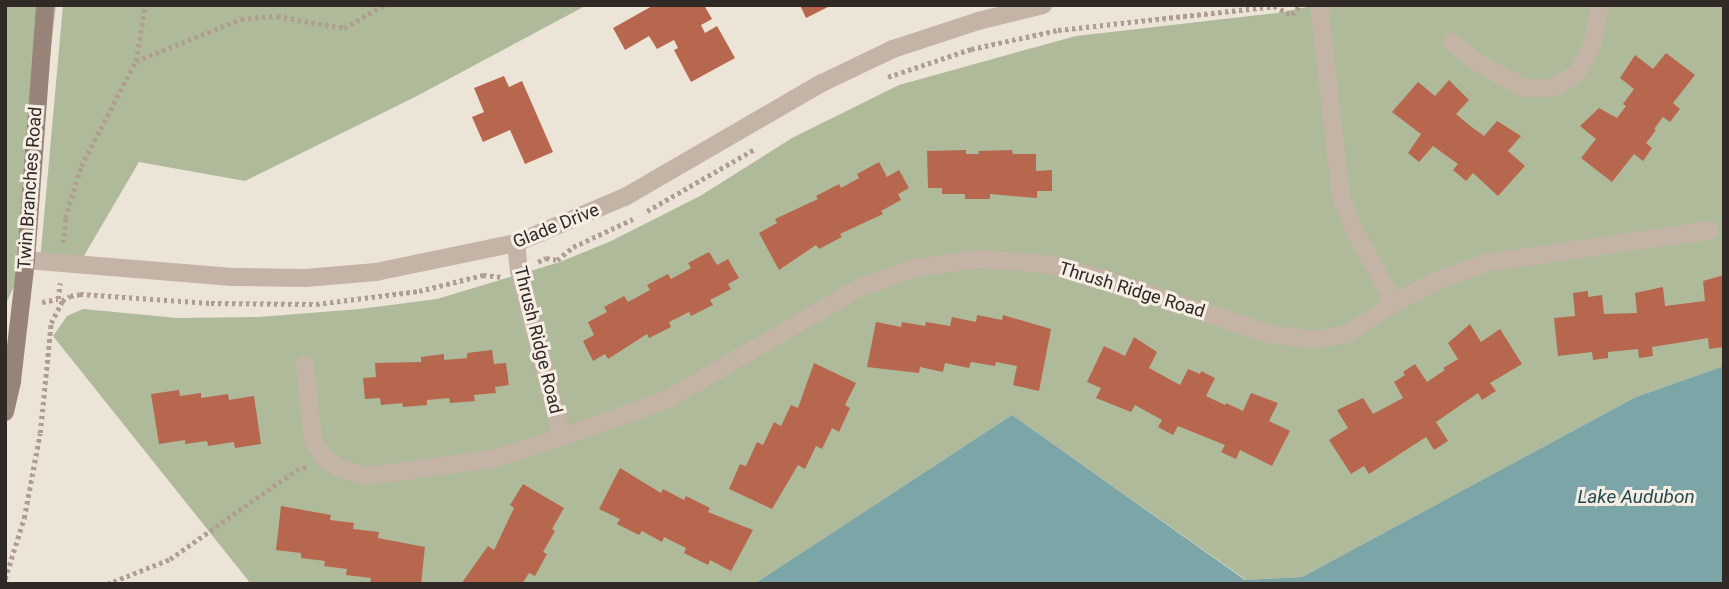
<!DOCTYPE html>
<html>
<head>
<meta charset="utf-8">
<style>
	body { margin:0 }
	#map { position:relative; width:1729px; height:589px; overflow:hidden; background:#ede4d8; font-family:Roboto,sans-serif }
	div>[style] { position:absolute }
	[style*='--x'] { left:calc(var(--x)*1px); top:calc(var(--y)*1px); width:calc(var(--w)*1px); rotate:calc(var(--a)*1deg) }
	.green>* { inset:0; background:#afba9b }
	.water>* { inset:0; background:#7ba5a7 }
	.building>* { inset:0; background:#b7674d }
	.path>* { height:4.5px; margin-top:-2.25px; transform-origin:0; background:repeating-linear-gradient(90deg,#af9e91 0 3.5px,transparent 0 7px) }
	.minor>* { height:18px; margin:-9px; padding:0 9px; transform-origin:9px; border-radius:9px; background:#c4b4a6 }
	.tertiary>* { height:18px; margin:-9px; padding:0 9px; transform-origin:9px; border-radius:9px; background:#c4b4a6 }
	.secondary>* { height:18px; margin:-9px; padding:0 9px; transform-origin:9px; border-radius:9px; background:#978378 }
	span { translate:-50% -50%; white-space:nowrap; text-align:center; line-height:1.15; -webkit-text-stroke:6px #f6eee4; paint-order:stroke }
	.street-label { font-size:18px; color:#312926 }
	.water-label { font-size:19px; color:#214a4d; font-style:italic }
	.frame { position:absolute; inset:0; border:7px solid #312926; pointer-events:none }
</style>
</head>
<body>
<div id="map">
	<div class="green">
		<i style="clip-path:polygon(5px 5px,56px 5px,26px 260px,5px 306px)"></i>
		<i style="clip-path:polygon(63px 5px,587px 5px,415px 97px,245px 181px,139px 162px,78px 266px,40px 261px)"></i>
		<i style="clip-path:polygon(1317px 5px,1724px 5px,1724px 366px,1636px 397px,1302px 577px,1246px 580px,1012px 415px,754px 584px,251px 584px,53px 336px,67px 316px,83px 309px,177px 318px,258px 317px,360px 309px,437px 299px,560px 262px,611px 241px,700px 196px,792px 138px,899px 85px,1076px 36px,1277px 13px)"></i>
	</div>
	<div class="water">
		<i style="clip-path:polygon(1724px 366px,1724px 584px,754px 584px,1012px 415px,1245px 580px,1302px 577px,1636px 397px)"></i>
	</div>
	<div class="building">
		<i style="clip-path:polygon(654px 5px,704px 5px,712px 19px,701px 25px,705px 33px,717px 26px,735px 58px,691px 82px,674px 50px,678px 48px,674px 40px,657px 49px,649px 36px,625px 50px,613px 28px)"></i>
		<i style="clip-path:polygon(800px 5px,832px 5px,806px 18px)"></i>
		<i style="clip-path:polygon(1666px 53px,1695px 75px,1673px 103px,1680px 109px,1670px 122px,1663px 117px,1654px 129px,1656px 130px,1646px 143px,1652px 148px,1643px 161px,1634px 154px,1612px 182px,1581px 158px,1596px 139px,1580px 126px,1599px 108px,1617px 118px,1626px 106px,1623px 104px,1634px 89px,1620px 78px,1635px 55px,1653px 69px)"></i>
		<i style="clip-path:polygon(504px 76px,509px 87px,522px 81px,553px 152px,525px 164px,510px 130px,483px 142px,472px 117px,484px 112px,474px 88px)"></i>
		<i style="clip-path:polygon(1449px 80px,1469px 100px,1456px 114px,1469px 125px,1484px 136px,1497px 121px,1521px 136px,1508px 151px,1525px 166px,1498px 196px,1473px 173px,1466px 181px,1453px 170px,1458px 164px,1433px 146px,1419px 162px,1408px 153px,1421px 134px,1392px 112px,1418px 82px,1435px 96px)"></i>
		<i style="clip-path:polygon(966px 150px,966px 154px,979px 154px,978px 151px,1012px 150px,1013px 154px,1036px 154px,1036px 171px,1052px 170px,1052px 191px,1037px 191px,1037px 198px,990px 194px,990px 199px,965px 199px,965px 194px,942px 194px,942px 188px,928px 188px,927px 151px)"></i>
		<i style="clip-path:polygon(879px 162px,887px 177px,899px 170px,909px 188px,898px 194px,901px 200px,881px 211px,883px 214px,840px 234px,842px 237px,819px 249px,816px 245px,779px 270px,759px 233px,777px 223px,775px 219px,818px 199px,816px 196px,839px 184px,841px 188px,859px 178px,857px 174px)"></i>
		<i style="clip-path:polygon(709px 252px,717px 265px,728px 259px,739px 278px,728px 284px,731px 289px,710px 300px,713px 305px,691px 316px,689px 312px,669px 322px,671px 327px,649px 338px,647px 334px,608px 359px,605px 354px,593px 361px,583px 341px,594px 335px,588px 322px,607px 312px,604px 307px,624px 296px,628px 302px,650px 290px,647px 285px,668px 274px,671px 279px,691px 268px,688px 263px)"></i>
		<i style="clip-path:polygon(1724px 275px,1724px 347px,1709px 349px,1708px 338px,1652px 347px,1653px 356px,1639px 358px,1638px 349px,1608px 352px,1608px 358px,1593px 360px,1592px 352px,1558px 356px,1554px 318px,1575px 316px,1573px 293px,1588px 291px,1588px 297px,1602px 295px,1604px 314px,1637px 313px,1635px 293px,1663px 287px,1665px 306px,1705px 301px,1703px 281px)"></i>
		<i style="clip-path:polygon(977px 315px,1002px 320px,1003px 315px,1051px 329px,1039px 391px,1013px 385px,1017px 366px,996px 362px,995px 366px,971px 362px,969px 368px,945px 363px,943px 372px,920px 367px,919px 373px,867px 367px,876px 322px,901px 327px,902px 322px,925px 326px,926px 322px,950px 326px,952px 317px,976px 322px)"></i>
		<i style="clip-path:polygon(1470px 324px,1481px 342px,1500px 329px,1522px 364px,1490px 383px,1496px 391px,1482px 400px,1478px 393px,1436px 422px,1448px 441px,1434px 450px,1426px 437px,1369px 474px,1364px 466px,1351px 474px,1329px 440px,1348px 428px,1337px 410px,1363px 398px,1373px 414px,1403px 398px,1394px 382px,1405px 375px,1403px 372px,1415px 364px,1427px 382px,1445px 370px,1443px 368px,1458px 359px,1448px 343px)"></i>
		<i style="clip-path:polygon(1134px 337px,1157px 352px,1149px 368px,1180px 385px,1188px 369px,1200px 374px,1201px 371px,1215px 378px,1206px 396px,1225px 405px,1226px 403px,1243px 411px,1251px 393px,1278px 403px,1269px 421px,1290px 431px,1272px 466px,1240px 450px,1236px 459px,1221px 452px,1225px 445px,1178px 426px,1173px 435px,1158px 427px,1162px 420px,1135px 405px,1131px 412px,1096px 398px,1101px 388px,1087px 382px,1104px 346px,1125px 356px)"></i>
		<i style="clip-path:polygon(492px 350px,494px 364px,506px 363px,509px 385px,495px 387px,496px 393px,474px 395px,475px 401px,450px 403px,449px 398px,427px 400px,427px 405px,403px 407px,402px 403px,381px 405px,380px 398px,365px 399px,363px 378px,376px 377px,375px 363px,421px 362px,421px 357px,444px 354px,444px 360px,467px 358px,467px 353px)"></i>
		<i style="clip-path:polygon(814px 363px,856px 383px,845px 405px,850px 408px,839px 432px,832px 428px,822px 449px,816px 446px,805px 469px,798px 465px,772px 509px,729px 489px,740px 464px,746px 466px,757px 442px,763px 445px,774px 422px,781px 426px,791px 405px,798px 408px)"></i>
		<i style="clip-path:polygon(179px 390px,180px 396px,201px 393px,201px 398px,228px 394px,229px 400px,254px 396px,261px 444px,235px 448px,234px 442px,208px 446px,207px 441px,185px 444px,185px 440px,159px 444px,151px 394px)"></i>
		<i style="clip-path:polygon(620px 468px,661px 493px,663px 489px,684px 500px,686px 496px,710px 508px,708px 512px,753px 530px,731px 571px,710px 560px,708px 565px,684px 553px,686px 548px,664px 537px,662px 542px,642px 531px,639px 535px,617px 524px,620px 519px,599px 509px)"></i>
		<i style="clip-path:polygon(523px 484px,564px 508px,552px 529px,555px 531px,543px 552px,547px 554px,535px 576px,529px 573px,522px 584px,461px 584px,488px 546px,494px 550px,514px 508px,510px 505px)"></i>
		<i style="clip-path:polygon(281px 506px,331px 515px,330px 520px,354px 523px,353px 529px,379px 532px,378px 538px,425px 547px,421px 584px,370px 583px,371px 578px,346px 575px,347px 569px,324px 566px,325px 561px,301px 558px,301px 553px,276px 550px)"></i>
	</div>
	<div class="path">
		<i style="--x:1348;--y:5;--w:2;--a:0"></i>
		<i style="--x:136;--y:61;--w:57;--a:-80.9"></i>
		<i style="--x:888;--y:77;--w:88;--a:-18.6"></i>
		<i style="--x:971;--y:49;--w:89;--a:-12.3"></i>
		<i style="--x:1058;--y:30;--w:217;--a:-6.3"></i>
		<i style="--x:1274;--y:6;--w:20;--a:27"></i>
		<i style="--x:1292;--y:15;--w:11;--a:-52"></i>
		<i style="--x:647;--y:211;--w:125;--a:-29.9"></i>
		<i style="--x:63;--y:243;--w:25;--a:-85"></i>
		<i style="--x:65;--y:218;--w:54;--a:-72.9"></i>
		<i style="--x:81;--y:166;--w:119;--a:-62.4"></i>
		<i style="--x:136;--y:61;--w:113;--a:-21.8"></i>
		<i style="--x:241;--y:19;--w:36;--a:-5"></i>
		<i style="--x:277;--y:16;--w:68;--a:10.2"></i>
		<i style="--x:344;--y:28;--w:46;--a:-29.9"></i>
		<i style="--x:538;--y:262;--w:9;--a:-27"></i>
		<i style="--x:546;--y:258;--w:11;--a:10"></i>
		<i style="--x:557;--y:260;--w:21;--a:-39"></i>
		<i style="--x:573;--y:247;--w:66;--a:-25"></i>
		<i style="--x:42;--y:302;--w:16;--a:-11"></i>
		<i style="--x:58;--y:299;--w:16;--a:-83"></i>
		<i style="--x:5;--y:579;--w:64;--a:-72.7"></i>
		<i style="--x:24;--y:518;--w:86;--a:-79.3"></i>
		<i style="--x:40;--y:433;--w:111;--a:-84.3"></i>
		<i style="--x:51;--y:323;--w:25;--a:-63"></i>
		<i style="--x:62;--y:301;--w:9;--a:-32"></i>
		<i style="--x:70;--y:296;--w:10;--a:-11"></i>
		<i style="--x:80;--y:294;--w:131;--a:3.9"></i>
		<i style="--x:211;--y:303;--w:105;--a:0.5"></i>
		<i style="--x:316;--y:304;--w:104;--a:-7.2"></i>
		<i style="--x:419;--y:291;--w:66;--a:-14"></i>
		<i style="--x:483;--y:275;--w:18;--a:6"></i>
		<i style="--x:107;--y:584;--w:68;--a:-21.6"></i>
		<i style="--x:170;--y:559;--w:154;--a:-35.2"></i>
		<i style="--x:296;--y:470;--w:12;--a:-20"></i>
	</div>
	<div class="minor">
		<i style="--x:1452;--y:42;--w:33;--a:39"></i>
		<i style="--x:1478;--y:63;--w:52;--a:28.5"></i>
		<i style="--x:1524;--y:88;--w:29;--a:0"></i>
		<i style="--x:1553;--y:88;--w:27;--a:-31"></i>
		<i style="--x:1576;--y:74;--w:32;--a:-60"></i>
		<i style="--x:1592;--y:46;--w:42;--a:-79"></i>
		<i style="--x:516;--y:243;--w:28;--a:84"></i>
		<i style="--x:519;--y:271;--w:171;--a:75.5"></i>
		<i style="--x:562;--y:437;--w:113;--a:-19.7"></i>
		<i style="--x:668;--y:399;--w:221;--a:-30.2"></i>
		<i style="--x:859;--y:288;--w:60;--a:-19.3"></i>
		<i style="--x:916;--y:268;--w:63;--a:-8.3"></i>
		<i style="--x:978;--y:259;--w:68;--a:4.2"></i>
		<i style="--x:1046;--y:264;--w:59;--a:14.7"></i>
		<i style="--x:1103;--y:279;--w:175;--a:18.3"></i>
		<i style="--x:1269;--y:334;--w:44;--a:7.8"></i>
		<i style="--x:1313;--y:340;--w:35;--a:-10"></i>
		<i style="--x:1347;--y:334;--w:56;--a:-33.4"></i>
		<i style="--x:1394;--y:303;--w:79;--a:-118.8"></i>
		<i style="--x:1356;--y:234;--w:40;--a:-112"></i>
		<i style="--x:1341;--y:197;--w:193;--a:-96.5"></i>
		<i style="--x:1394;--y:303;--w:47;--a:-27.6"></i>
		<i style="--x:1436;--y:281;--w:52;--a:-20.2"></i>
		<i style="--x:1485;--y:263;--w:227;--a:-8.3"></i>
		<i style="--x:305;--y:365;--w:75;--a:83.9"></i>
		<i style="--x:313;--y:440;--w:22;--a:58"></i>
		<i style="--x:325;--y:459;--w:19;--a:32"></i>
		<i style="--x:341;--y:469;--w:27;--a:15"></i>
		<i style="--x:367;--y:476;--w:126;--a:-7.7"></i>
		<i style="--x:492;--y:459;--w:73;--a:-17.4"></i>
	</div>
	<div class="tertiary">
		<i style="--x:26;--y:260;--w:207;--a:4.7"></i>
		<i style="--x:232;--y:277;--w:74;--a:0.8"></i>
		<i style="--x:306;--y:278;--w:70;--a:-4.9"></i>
		<i style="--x:376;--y:272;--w:143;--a:-11.7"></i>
		<i style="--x:516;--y:243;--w:118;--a:-22.9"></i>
		<i style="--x:625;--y:197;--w:228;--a:-30.1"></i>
		<i style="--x:822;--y:83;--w:79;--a:-25.6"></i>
		<i style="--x:893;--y:49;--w:89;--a:-18.2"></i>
		<i style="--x:978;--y:21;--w:67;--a:-13.8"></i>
	</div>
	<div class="secondary">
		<i style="--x:5;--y:412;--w:32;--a:-77"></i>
		<i style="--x:12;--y:381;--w:122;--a:-83.4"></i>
		<i style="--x:26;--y:260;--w:256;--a:-85.7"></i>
	</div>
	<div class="street-label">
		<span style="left:30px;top:188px;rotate:-86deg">Twin Branches Road</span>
		<span style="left:556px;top:226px;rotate:-22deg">Glade Drive</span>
		<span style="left:1132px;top:290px;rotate:17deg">Thrush Ridge Road</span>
		<span style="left:538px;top:340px;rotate:76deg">Thrush Ridge Road</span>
	</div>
	<div class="water-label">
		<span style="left:1636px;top:497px">Lake Audubon</span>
	</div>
	<div class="frame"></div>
</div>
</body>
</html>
